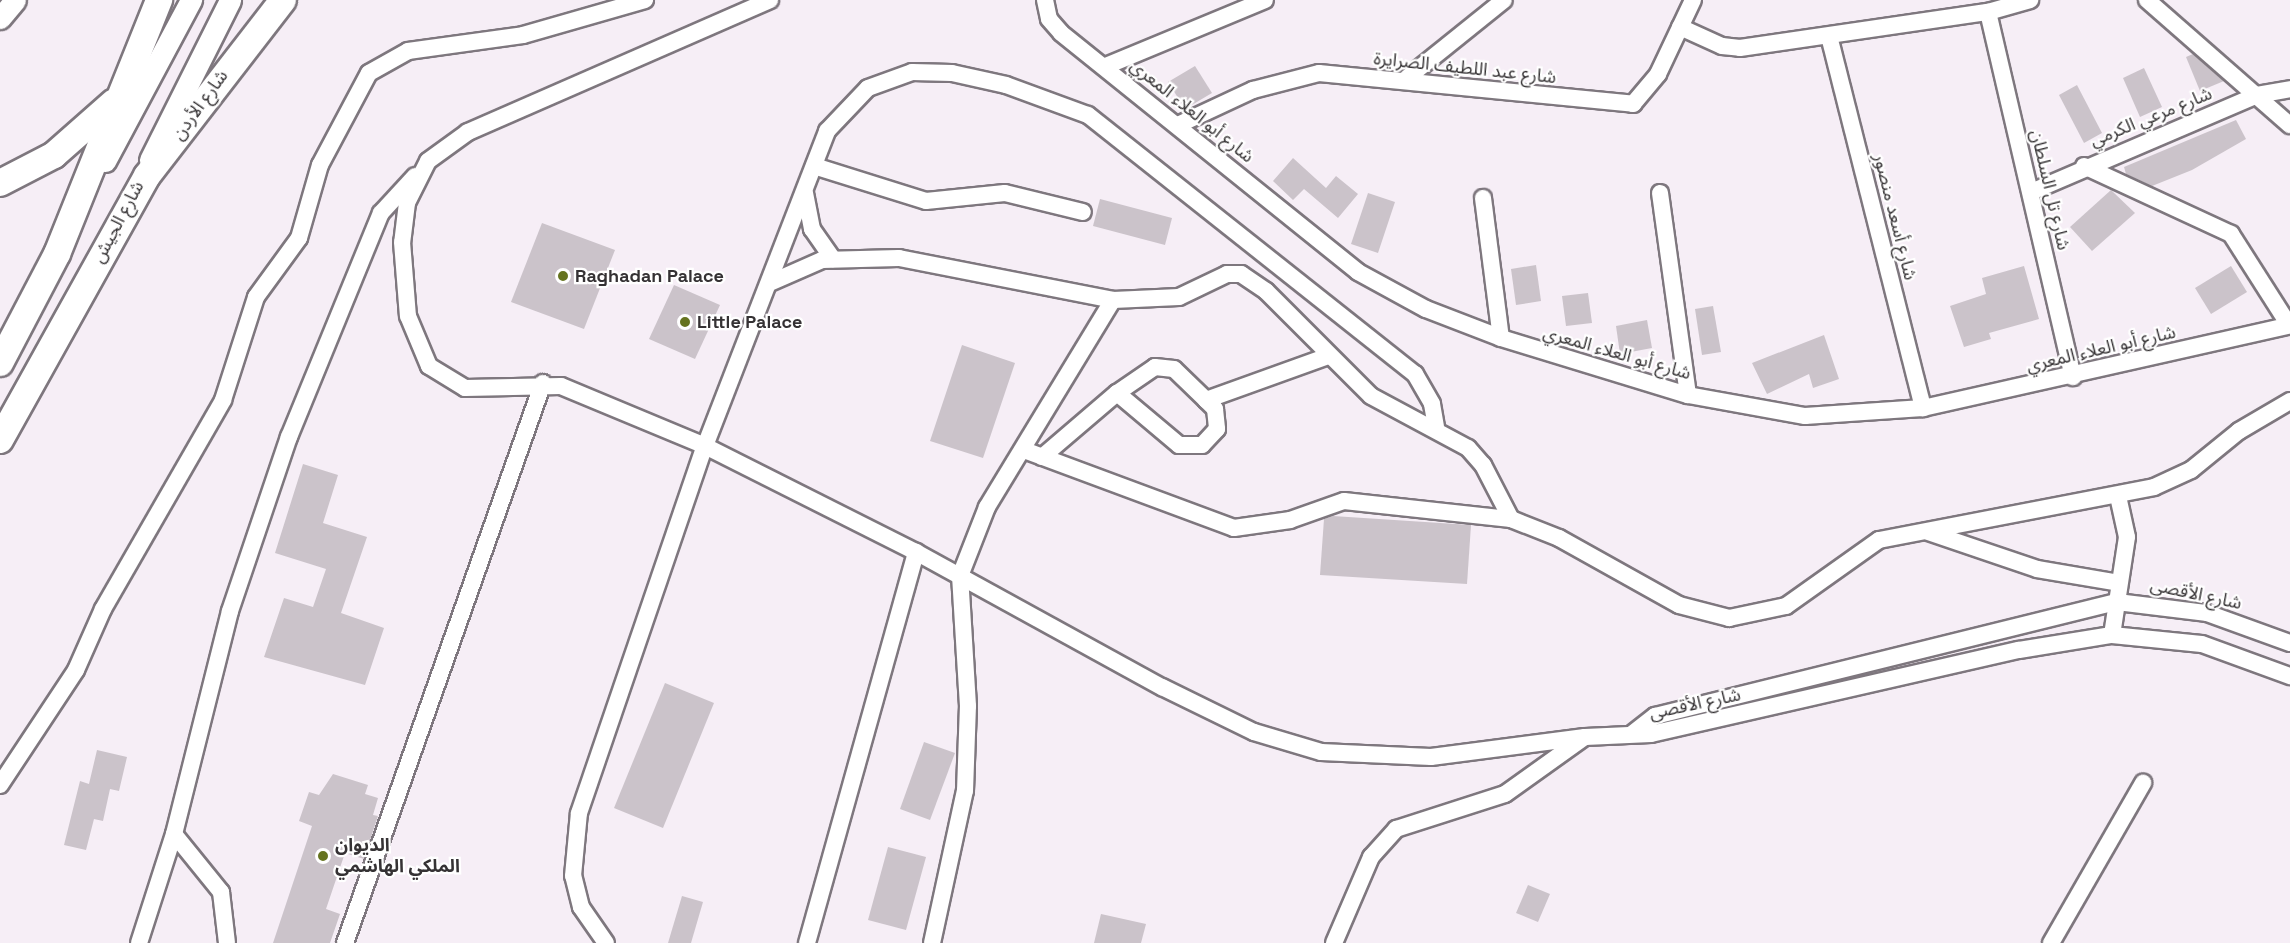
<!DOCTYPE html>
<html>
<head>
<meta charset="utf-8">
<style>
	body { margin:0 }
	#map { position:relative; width:2290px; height:943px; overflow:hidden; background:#f6eef6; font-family:"Space Grotesk","Noto Sans Arabic",sans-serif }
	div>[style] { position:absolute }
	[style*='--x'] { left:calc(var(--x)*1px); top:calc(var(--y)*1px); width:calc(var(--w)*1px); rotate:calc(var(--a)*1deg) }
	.building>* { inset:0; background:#cbc3ca }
	.roads { filter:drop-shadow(2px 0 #7e777e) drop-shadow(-2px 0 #7e777e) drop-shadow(0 2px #7e777e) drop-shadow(0 -2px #7e777e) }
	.minor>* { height:16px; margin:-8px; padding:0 8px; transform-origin:8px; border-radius:8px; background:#fff }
	.major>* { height:21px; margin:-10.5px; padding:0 10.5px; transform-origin:10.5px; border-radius:10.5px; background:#fff }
	.highway>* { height:26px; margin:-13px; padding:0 13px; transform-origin:13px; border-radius:13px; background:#fff }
	.dots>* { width:16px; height:16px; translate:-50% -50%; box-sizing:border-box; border:3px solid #fff; border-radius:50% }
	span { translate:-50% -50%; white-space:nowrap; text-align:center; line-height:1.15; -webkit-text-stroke:4.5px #fff; paint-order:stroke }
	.street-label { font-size:18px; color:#353234 }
	.poi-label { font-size:18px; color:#353234; font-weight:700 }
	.left { translate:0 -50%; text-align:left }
</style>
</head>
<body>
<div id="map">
	<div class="building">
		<i style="clip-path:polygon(2193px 54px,2224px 81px,2200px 91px,2186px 57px)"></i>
		<i style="clip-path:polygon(1195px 66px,1212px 93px,1185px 109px,1168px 82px)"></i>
		<i style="clip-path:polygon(2144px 68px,2162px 107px,2140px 117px,2123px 78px)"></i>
		<i style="clip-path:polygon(2077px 85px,2102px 133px,2084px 143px,2059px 95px)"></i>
		<i style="clip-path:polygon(2236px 120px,2246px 139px,2192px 170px,2152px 186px,2126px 174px,2124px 167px)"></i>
		<i style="clip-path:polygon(1293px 158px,1326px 188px,1336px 176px,1358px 194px,1338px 218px,1304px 189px,1293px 200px,1273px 181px)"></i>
		<i style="clip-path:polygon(2111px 190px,2135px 213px,2092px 251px,2070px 227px)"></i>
		<i style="clip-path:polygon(1368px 193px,1395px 202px,1378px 253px,1351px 244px)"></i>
		<i style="clip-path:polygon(1100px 199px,1172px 218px,1165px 245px,1093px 226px)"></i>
		<i style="clip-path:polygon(542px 223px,615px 250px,584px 329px,511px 302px)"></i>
		<i style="clip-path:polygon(1536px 265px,1541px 301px,1516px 305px,1511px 269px)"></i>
		<i style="clip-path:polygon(2024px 266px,2039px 319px,1989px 333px,1991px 339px,1964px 347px,1950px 306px,1986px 294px,1982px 278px)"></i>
		<i style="clip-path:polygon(2231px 266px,2247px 292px,2211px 314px,2195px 288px)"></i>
		<i style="clip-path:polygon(674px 285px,720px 305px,695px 359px,649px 339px)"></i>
		<i style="clip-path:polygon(1588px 293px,1592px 323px,1566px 326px,1562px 296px)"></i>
		<i style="clip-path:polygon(1713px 306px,1721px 352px,1702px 355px,1695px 309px)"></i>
		<i style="clip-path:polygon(1647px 320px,1652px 348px,1620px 354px,1616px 326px)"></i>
		<i style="clip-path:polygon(1824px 335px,1839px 379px,1813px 388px,1809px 374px,1767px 394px,1752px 363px)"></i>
		<i style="clip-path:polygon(962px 345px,1015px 363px,983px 458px,930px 441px)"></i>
		<i style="clip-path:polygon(303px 464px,338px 475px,323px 523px,367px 537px,341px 613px,384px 628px,365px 685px,264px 657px,284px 598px,313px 607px,326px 569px,275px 553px)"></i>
		<i style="clip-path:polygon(1333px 516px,1471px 525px,1467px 584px,1320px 575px,1324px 519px)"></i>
		<i style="clip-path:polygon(665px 683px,714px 703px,663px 828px,614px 808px)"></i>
		<i style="clip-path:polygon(924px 742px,955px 753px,930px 820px,900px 809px)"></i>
		<i style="clip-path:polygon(97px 750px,127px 757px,119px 791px,110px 789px,103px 821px,94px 819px,86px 850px,64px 845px,80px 781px,89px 784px)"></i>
		<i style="clip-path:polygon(333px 774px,368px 785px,365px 794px,378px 798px,373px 815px,378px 816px,364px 859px,345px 853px,326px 909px,340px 914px,330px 943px,273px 943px,312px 826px,299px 821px,309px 792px,319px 795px)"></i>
		<i style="clip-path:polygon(888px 847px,926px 857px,906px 930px,868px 920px)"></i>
		<i style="clip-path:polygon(1528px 885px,1550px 894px,1538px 922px,1516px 913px)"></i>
		<i style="clip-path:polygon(682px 896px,703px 902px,691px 943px,668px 943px)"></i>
		<i style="clip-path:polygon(1101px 914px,1146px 924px,1141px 943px,1094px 943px)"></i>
	</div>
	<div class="roads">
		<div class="minor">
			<i style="--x:770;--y:0;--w:330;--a:156.4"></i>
			<i style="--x:468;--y:132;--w:49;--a:144.1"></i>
			<i style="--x:428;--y:161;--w:47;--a:116.6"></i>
			<i style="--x:407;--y:203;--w:39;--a:97"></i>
			<i style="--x:402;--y:242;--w:74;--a:85.4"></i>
			<i style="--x:408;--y:316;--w:54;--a:67.2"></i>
			<i style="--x:429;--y:366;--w:42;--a:31.4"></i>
			<i style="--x:465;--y:388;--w:96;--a:-1.2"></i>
			<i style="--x:561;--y:386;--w:156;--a:22.6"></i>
			<i style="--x:705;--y:446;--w:236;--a:26.7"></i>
			<i style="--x:916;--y:552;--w:281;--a:28.8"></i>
			<i style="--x:1162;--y:687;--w:102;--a:26.1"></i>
			<i style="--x:1254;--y:732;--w:70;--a:16.6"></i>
			<i style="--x:1321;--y:752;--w:110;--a:2.6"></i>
			<i style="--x:1431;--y:757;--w:155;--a:-7.4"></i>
			<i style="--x:1585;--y:737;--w:66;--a:-2.6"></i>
			<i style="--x:1651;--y:734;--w:377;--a:-12.9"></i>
			<i style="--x:2019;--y:650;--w:94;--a:-9.2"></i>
			<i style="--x:2112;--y:635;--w:90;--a:5.7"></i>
			<i style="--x:2202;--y:644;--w:94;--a:20"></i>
			<i style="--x:1045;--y:0;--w:19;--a:78"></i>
			<i style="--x:1049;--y:19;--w:18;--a:49"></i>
			<i style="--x:1061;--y:33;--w:381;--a:38.8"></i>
			<i style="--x:1358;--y:272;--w:77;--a:28.6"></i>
			<i style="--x:1426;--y:309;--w:80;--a:21.1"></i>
			<i style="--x:1501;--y:338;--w:195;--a:17"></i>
			<i style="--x:1688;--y:395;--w:119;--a:10.2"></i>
			<i style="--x:1805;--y:416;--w:118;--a:-3.9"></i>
			<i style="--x:1923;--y:408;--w:376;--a:-12.7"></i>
			<i style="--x:2147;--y:0;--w:190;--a:41.2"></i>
			<i style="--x:1988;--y:12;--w:375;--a:76.9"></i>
			<i style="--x:1680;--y:27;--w:46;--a:24.3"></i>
			<i style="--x:1722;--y:46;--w:18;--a:6"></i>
			<i style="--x:1740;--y:48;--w:251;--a:-8.3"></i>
			<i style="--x:1988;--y:12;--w:44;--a:-15.9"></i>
			<i style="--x:1829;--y:36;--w:384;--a:75.8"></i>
			<i style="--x:1106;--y:66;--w:172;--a:-22.5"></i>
			<i style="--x:1407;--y:78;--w:124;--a:-38.8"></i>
			<i style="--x:1180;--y:124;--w:81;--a:-25"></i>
			<i style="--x:1253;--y:90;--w:68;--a:-14.4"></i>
			<i style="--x:1319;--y:73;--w:316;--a:5.6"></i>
			<i style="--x:1633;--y:104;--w:39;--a:-50"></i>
			<i style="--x:1658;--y:74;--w:82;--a:-64.7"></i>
			<i style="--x:814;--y:166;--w:117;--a:17.4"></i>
			<i style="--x:926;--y:201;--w:79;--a:-5.8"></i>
			<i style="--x:1005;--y:193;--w:80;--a:13.7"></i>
			<i style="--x:2084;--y:166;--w:162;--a:24.8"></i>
			<i style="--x:2231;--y:234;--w:108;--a:57.5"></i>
			<i style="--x:2031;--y:192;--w:246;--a:-23.2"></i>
			<i style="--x:2257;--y:95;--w:34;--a:-10"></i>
			<i style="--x:805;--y:193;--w:37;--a:79"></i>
			<i style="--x:812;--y:229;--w:37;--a:55"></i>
			<i style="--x:1660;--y:193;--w:204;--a:82.1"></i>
			<i style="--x:1483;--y:198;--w:141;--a:82.7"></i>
			<i style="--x:772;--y:282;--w:55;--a:-23.7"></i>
			<i style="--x:822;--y:260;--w:77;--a:-1.5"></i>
			<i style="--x:899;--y:258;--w:218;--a:11.1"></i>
			<i style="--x:1113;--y:300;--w:66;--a:-2.6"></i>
			<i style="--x:1179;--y:297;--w:53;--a:-25.6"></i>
			<i style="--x:1227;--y:274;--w:14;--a:0"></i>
			<i style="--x:1241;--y:274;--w:30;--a:34"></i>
			<i style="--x:1266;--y:291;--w:148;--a:45"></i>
			<i style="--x:1371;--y:396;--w:110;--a:28.2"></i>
			<i style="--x:1468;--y:448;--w:23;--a:49"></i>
			<i style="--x:1483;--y:465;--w:61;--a:62.6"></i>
			<i style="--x:1206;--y:400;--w:130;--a:-19.8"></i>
			<i style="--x:1024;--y:450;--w:224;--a:20.4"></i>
			<i style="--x:1234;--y:528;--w:57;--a:-8.1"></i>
			<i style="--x:1290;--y:520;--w:57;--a:-19.4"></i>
			<i style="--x:1344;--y:501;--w:168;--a:6.2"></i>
			<i style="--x:1511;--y:519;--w:52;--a:21.6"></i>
			<i style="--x:1559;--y:538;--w:137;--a:29.2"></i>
			<i style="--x:1679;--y:605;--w:52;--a:14.6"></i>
			<i style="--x:1729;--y:618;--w:58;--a:-11.9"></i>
			<i style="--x:1786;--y:606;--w:114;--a:-35.4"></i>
			<i style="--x:1879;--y:540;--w:280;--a:-10.9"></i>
			<i style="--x:2154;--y:487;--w:41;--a:-24.7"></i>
			<i style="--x:2191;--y:470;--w:62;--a:-39.1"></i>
			<i style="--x:2239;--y:431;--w:59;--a:-30.5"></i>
			<i style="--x:1042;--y:457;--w:99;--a:-40.5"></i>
			<i style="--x:1117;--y:393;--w:46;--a:-34.4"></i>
			<i style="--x:1155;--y:367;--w:19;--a:6"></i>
			<i style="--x:1174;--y:369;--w:45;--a:44.1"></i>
			<i style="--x:1206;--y:400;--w:13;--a:45"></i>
			<i style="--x:1215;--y:409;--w:20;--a:84"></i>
			<i style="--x:1217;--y:429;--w:22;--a:133"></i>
			<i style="--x:1202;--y:445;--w:23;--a:180"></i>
			<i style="--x:1179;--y:445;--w:81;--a:-140"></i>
			<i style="--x:1928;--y:532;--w:115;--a:18.7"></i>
			<i style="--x:2037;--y:569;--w:83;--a:9.7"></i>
			<i style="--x:2112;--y:635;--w:99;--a:-81.3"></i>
			<i style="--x:2127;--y:537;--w:42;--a:-102.4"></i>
			<i style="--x:1633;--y:733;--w:28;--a:-38"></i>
			<i style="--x:1655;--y:716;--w:476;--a:-13.9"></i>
			<i style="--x:2117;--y:602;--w:91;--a:7"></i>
			<i style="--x:2207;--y:613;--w:88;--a:19.9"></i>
			<i style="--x:0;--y:785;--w:138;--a:-56.5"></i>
			<i style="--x:76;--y:670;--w:67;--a:-66.1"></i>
			<i style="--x:103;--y:609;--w:241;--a:-60.1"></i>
			<i style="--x:223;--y:400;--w:108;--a:-72.2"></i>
			<i style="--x:256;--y:297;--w:73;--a:-53.9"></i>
			<i style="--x:299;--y:238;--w:76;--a:-74"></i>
			<i style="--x:320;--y:165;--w:104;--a:-62"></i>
			<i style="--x:369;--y:73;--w:45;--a:-29.4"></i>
			<i style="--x:408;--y:51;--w:116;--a:-7.9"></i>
			<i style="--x:523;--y:35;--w:127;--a:-16"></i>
			<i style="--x:174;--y:834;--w:75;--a:51"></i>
			<i style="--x:221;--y:892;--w:51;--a:83.3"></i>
			<i style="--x:139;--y:943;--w:114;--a:-72.2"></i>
			<i style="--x:174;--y:834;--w:230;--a:-75.9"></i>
			<i style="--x:230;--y:611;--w:184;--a:-71.3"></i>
			<i style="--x:289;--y:437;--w:242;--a:-67.7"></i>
			<i style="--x:381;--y:213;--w:50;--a:-47.4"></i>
			<i style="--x:345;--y:943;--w:594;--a:-70.53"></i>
			<i style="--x:606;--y:943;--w:44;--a:-124.8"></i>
			<i style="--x:581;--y:907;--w:32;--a:-104"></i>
			<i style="--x:573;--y:876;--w:63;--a:-84.6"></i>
			<i style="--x:579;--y:813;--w:388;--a:-71.1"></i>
			<i style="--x:705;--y:446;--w:338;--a:-68.8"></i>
			<i style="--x:827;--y:131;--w:59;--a:-46.4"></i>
			<i style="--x:868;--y:88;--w:47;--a:-20"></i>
			<i style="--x:912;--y:72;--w:40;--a:1.4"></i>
			<i style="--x:952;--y:73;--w:55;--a:12.5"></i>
			<i style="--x:1006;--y:85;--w:87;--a:20.1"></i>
			<i style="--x:1088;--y:115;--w:417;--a:38.4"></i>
			<i style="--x:1415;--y:374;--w:34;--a:60"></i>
			<i style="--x:1432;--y:404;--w:23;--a:80"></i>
			<i style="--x:807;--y:943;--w:406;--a:-74.4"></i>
			<i style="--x:932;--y:943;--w:156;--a:-77.8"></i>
			<i style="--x:965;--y:791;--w:85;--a:-88"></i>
			<i style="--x:968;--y:706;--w:130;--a:-93.5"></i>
			<i style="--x:960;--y:576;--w:74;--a:-68.6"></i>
			<i style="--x:987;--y:507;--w:242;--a:-58.7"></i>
			<i style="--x:1334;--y:943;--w:94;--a:-66.7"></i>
			<i style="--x:1371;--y:857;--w:38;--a:-48"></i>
			<i style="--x:1396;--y:829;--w:114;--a:-17.8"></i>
			<i style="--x:1505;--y:794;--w:98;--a:-35.5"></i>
			<i style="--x:2051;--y:943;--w:185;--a:-60.1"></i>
		</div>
		<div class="major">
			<i style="--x:0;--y:18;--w:23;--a:-50"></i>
			<i style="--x:150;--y:160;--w:179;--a:-63.4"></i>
			<i style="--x:105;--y:161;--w:183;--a:-61.9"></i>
		</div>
		<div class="highway">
			<i style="--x:0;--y:183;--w:61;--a:-27.4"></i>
			<i style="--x:54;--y:155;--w:79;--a:-41.4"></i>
			<i style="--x:0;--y:363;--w:123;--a:-62.4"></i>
			<i style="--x:57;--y:254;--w:274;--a:-68.1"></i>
			<i style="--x:0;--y:440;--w:302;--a:-60.9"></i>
			<i style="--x:147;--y:176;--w:222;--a:-52.3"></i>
		</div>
	</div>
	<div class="dots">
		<i style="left:563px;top:276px;background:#65731f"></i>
		<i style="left:685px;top:322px;background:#65731f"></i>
		<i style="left:323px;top:856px;background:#65731f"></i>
	</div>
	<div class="street-label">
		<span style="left:1465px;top:68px;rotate:6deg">شارع عبد اللطيف الصرايرة</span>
		<span style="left:200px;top:105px;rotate:-54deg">شارع الأردن</span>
		<span style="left:1192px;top:111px;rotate:39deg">شارع أبو العلاء المعري</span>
		<span style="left:2151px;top:117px;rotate:-22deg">شارع مرعي الكرمي</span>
		<span style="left:2050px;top:190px;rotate:77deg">شارع تل السلطان</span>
		<span style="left:1895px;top:217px;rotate:76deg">شارع أسعد منصور</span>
		<span style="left:118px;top:222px;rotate:-62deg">شارع الجيش</span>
		<span style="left:2101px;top:349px;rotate:-13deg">شارع أبو العلاء المعري</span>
		<span style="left:1617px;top:353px;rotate:16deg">شارع أبو العلاء المعري</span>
		<span style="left:2196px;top:594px;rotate:12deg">شارع الأقصى</span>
		<span style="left:1695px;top:704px;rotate:-12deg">شارع الأقصى</span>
	</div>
	<div class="poi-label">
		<span class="left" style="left:575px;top:276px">Raghadan Palace</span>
		<span class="left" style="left:697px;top:322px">Little Palace</span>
		<span class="left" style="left:335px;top:856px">الديوان<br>الملكي الهاشمي</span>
	</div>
</div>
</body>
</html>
